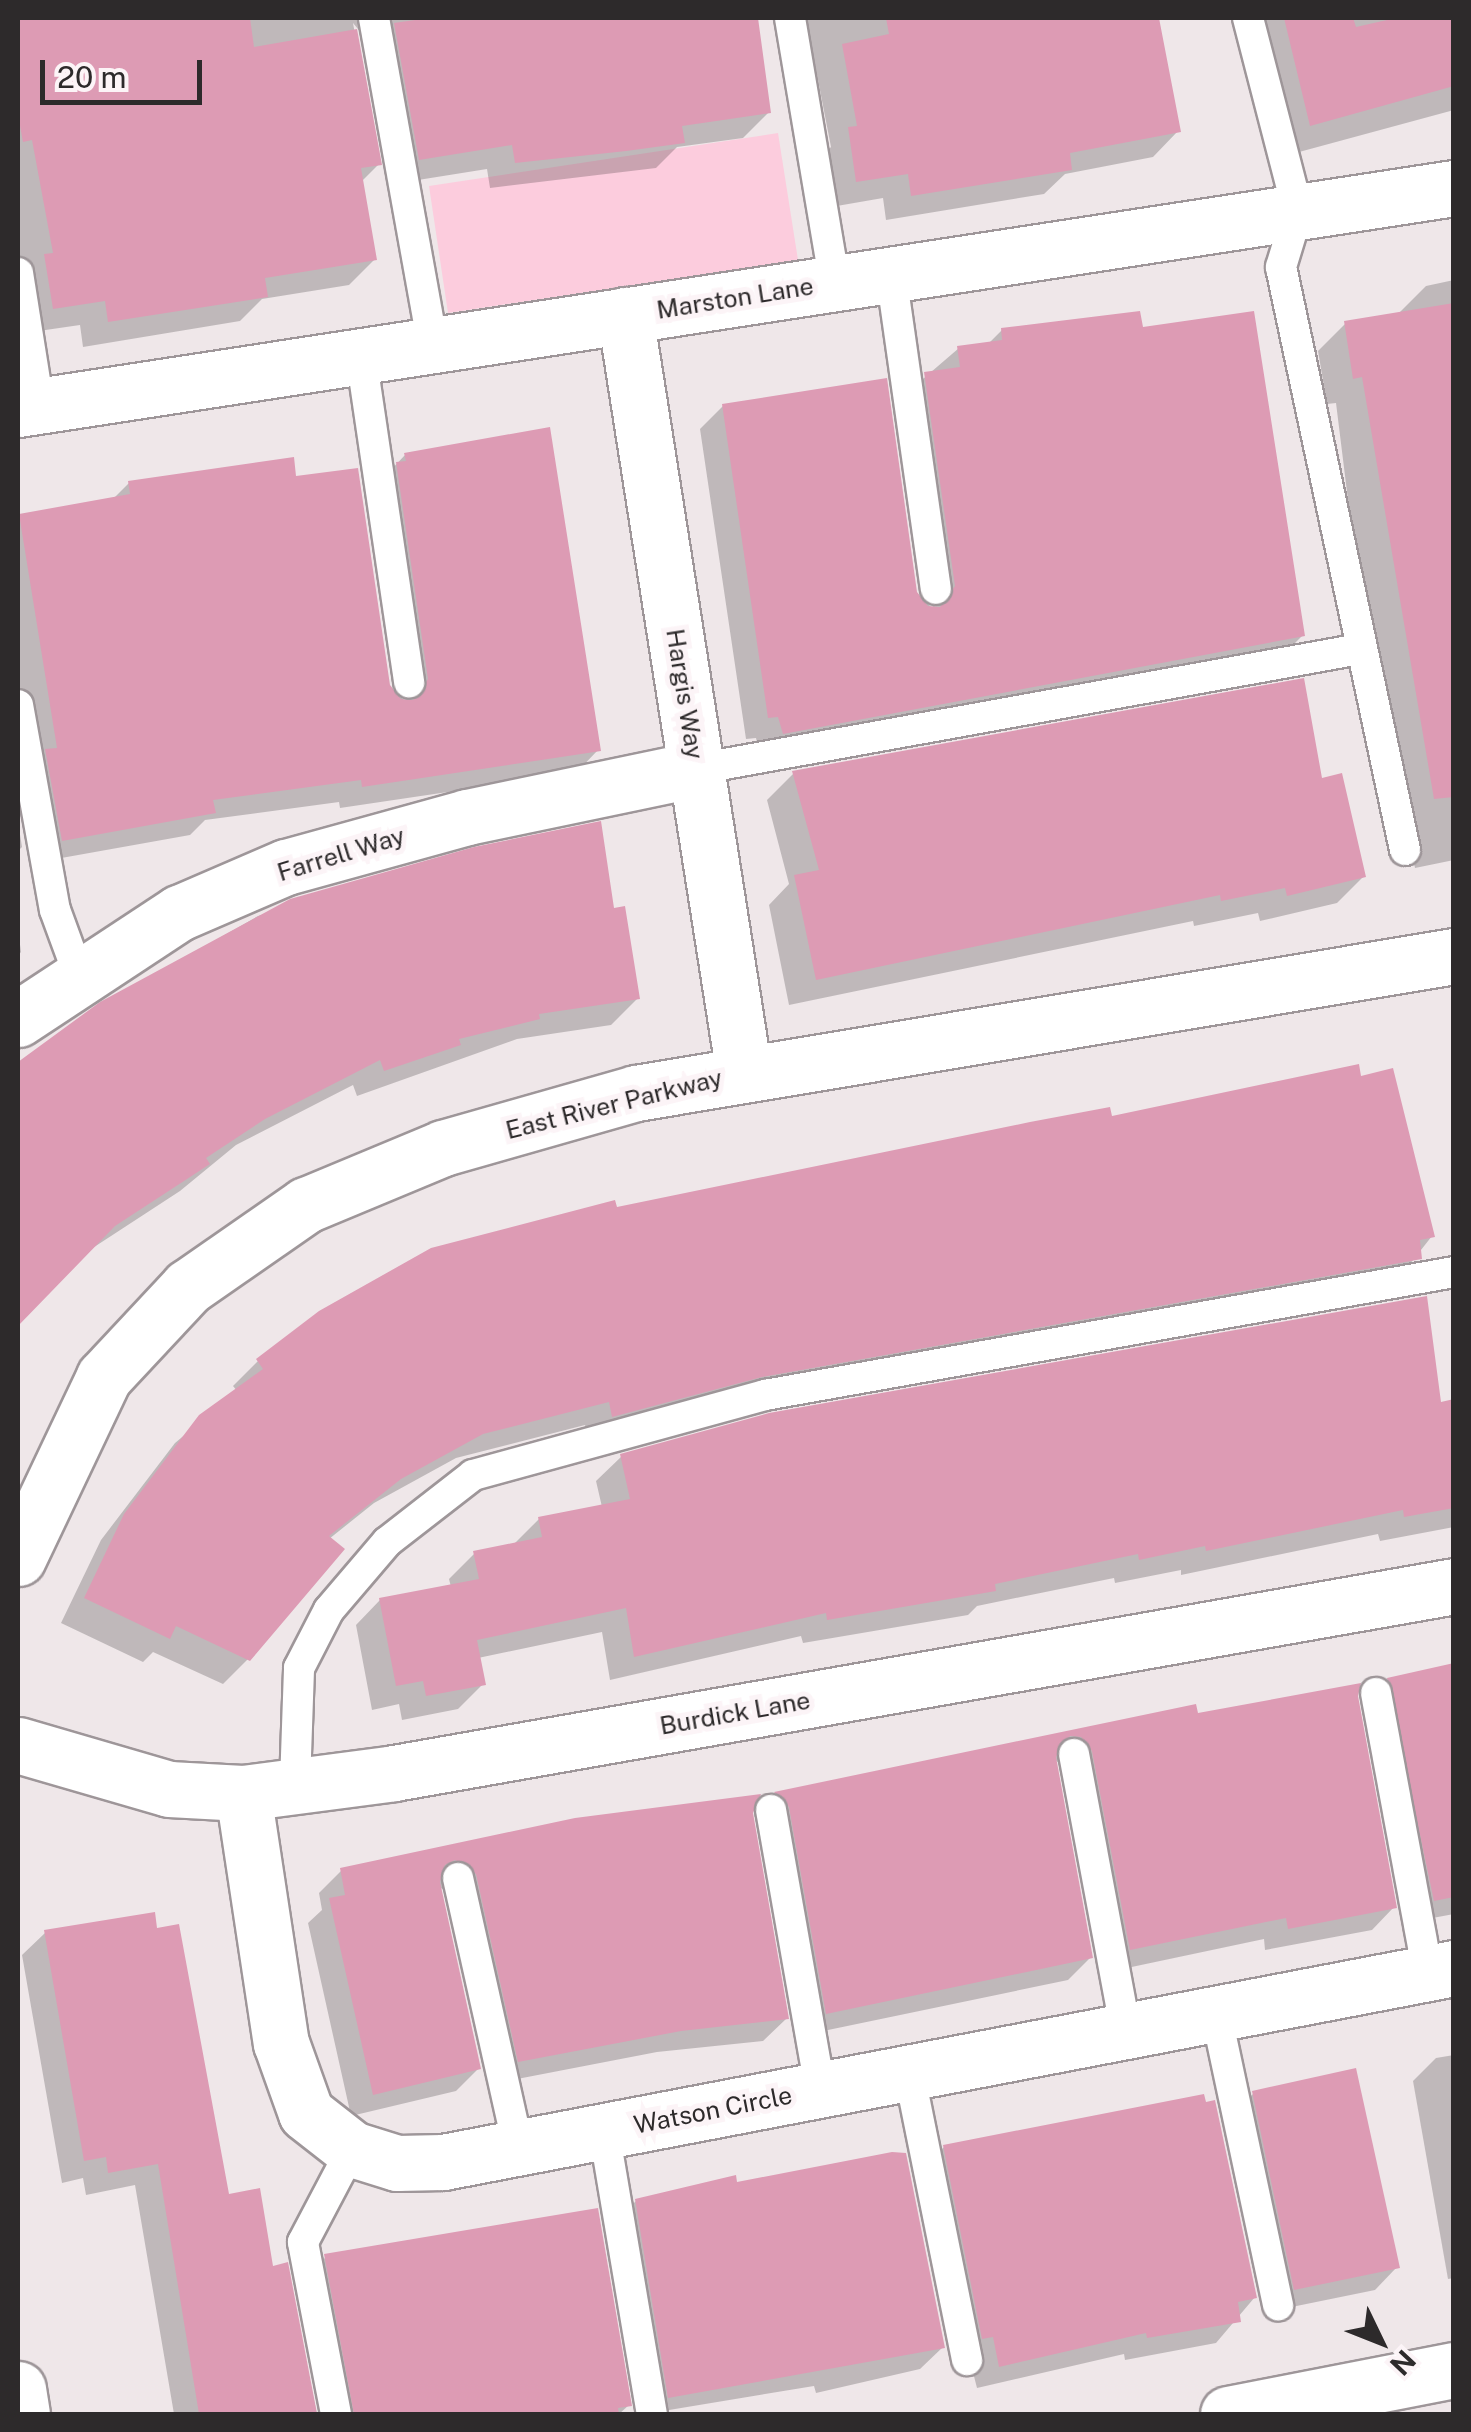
<!DOCTYPE html>
<html>
<head>
<meta charset="utf-8">
<style>
	body { margin:0 }
	#map { position:relative; width:1471px; height:2432px; overflow:hidden; background:#efe7e9; font-family:"Public Sans",sans-serif }
	div>[style] { position:absolute }
	[style*='--x'] { left:calc(var(--x)*1px); top:calc(var(--y)*1px); width:calc(var(--w)*1px); rotate:calc(var(--a)*1deg) }
	.green>* { inset:0; background:#fcccdd }
	.shadow>* { inset:0; background:#0003 }
	.building>* { inset:0; background:#dd9bb4 }
	.roads { filter:drop-shadow(2px 0 #9e9699) drop-shadow(-2px 0 #9e9699) drop-shadow(0 2px #9e9699) drop-shadow(0 -2px #9e9699) }
	.service>* { height:30px; margin:-15px; padding:0 15px; transform-origin:15px; border-radius:15px; background:#fff }
	.minor>* { height:55px; margin:-27.5px; padding:0 27.5px; transform-origin:27.5px; border-radius:27.5px; background:#fff }
	.secondary>* { height:55px; margin:-27.5px; padding:0 27.5px; transform-origin:27.5px; border-radius:27.5px; background:#fff }
	span { translate:-50% -50%; white-space:nowrap; text-align:center; line-height:1.15; -webkit-text-stroke:10px #fcf4f7; paint-order:stroke }
	.street-label { font-size:25px; color:#2d2a2b }
	.frame { position:absolute; inset:0; border:20px solid #2d2a2b; pointer-events:none }
	.north { position:absolute; left:1331px; top:2292px; width:100px; height:100px; -webkit-text-stroke:8px #fcf4f7; paint-order:stroke; rotate:133deg; font-size:28px; font-weight:700; line-height:40px; text-align:center; color:#2d2a2b }
	.north::after { content:''; display:block; margin:auto; width:35px; height:45px; background:#2d2a2b; clip-path:polygon(50% 0,100% 100%,50% 72%,0 100%) }
	.scale { position:absolute; left:40px; top:60px; width:162px; height:45px; box-sizing:border-box; border:5px solid #2d2a2b; border-top:0; padding-left:12px; font-size:30px; line-height:35px; white-space:nowrap; color:#2d2a2b; -webkit-text-stroke:8px #fcf4f7; paint-order:stroke }
</style>
</head>
<body>
<div id="map">
	<div class="green">
		<i style="clip-path:polygon(778px 133px,798px 260px,448px 313px,429px 186px)"></i>
	</div>
	<div class="shadow">
		<i style="clip-path:polygon(18px 18px,755px 18px,768px 113px,743px 138px,677px 147px,656px 168px,490px 188px,487px 169px,393px 184px,367px 40px,353px 23px,379px 164px,361px 182px,375px 259px,349px 285px,262px 299px,240px 321px,83px 347px,80px 325px,18px 334px)"></i>
		<i style="clip-path:polygon(806px 18px,1158px 18px,1178px 131px,1153px 157px,1065px 174px,1044px 194px,886px 220px,883px 198px,831px 207px,823px 155px,831px 147px)"></i>
		<i style="clip-path:polygon(1237px 18px,1454px 18px,1454px 110px,1277px 158px)"></i>
		<i style="clip-path:polygon(1454px 280px,1454px 860px,1415px 868px,1350px 516px,1336px 403px,1327px 404px,1318px 351px,1345px 324px,1399px 313px,1426px 286px)"></i>
		<i style="clip-path:polygon(1002px 330px,1303px 635px,1280px 658px,760px 756px,756px 738px,746px 739px,700px 429px,723px 406px,933px 609px,902px 397px,959px 348px,988px 344px)"></i>
		<i style="clip-path:polygon(405px 455px,598px 750px,576px 773px,340px 808px,339px 802px,205px 820px,190px 835px,39px 862px,18px 741px,18px 519px,112px 500px,129px 483px,294px 479px,388px 686px,406px 702px,374px 488px)"></i>
		<i style="clip-path:polygon(794px 773px,1320px 781px,1364px 876px,1337px 903px,1260px 921px,1258px 913px,1194px 926px,1193px 921px,789px 1005px,769px 905px,789px 884px,767px 800px)"></i>
		<i style="clip-path:polygon(18px 822px,22px 847px,18px 851px)"></i>
		<i style="clip-path:polygon(475px 850px,612px 911px,638px 998px,611px 1025px,517px 1039px,357px 1096px,353px 1085px,236px 1145px,180px 1191px,85px 1253px,18px 1324px,18px 1065px,90px 1012px,258px 916px)"></i>
		<i style="clip-path:polygon(18px 929px,21px 952px,18px 956px)"></i>
		<i style="clip-path:polygon(1359px 1079px,1432px 1236px,1395px 1283px,588px 1440px,585px 1425px,456px 1458px,374px 1503px,329px 1539px,248px 1659px,223px 1684px,153px 1652px,143px 1662px,61px 1623px,101px 1540px,175px 1443px,237px 1391px,233px 1386px,258px 1361px,615px 1210px)"></i>
		<i style="clip-path:polygon(1454px 1402px,1454px 1527px,1380px 1541px,1378px 1534px,1181px 1575px,1181px 1570px,1115px 1583px,1114px 1578px,977px 1606px,968px 1615px,803px 1643px,801px 1636px,610px 1680px,602px 1632px,478px 1658px,483px 1684px,458px 1709px,402px 1720px,399px 1704px,372px 1710px,356px 1625px,380px 1600px,451px 1587px,449px 1579px,474px 1554px,513px 1545px,539px 1519px,602px 1507px,596px 1481px,622px 1456px)"></i>
		<i style="clip-path:polygon(1454px 1667px,1454px 1914px,1411px 1922px,1366px 1703px,1388px 1681px)"></i>
		<i style="clip-path:polygon(1355px 1696px,1394px 1907px,1372px 1930px,1265px 1950px,1264px 1939px,1108px 1972px,1071px 1774px,1053px 1758px,1091px 1957px,1068px 1980px,804px 2035px,768px 1830px,754px 1816px,776px 1794px,1194px 1707px,1196px 1716px)"></i>
		<i style="clip-path:polygon(750px 1812px,786px 2019px,763px 2041px,657px 2052px,496px 2083px,454px 1897px,438px 1886px,479px 2068px,456px 2091px,351px 2116px,308px 1923px,322px 1910px,319px 1893px,341px 1871px)"></i>
		<i style="clip-path:polygon(45px 1933px,271px 2269px,286px 2265px,317px 2414px,174px 2414px,135px 2185px,86px 2195px,83px 2178px,62px 2183px,22px 1955px)"></i>
		<i style="clip-path:polygon(1454px 2055px,1454px 2278px,1448px 2279px,1413px 2081px,1436px 2058px)"></i>
		<i style="clip-path:polygon(1253px 2094px,1397px 2267px,1375px 2290px,1272px 2311px,1230px 2116px)"></i>
		<i style="clip-path:polygon(944px 2147px,1255px 2297px,1216px 2343px,1125px 2360px,1124px 2354px,977px 2388px,921px 2170px)"></i>
		<i style="clip-path:polygon(636px 2201px,943px 2347px,920px 2369px,816px 2393px,814px 2386px,645px 2414px,613px 2224px)"></i>
		<i style="clip-path:polygon(326px 2257px,629px 2405px,619px 2414px,329px 2414px,303px 2279px)"></i>
	</div>
	<div class="building">
		<i style="clip-path:polygon(18px 18px,250px 18px,254px 47px,357px 29px,382px 165px,361px 168px,377px 260px,265px 278px,268px 297px,108px 322px,105px 301px,53px 309px,44px 254px,53px 253px,32px 140px,23px 142px,18px 115px)"></i>
		<i style="clip-path:polygon(429px 18px,758px 18px,771px 113px,682px 126px,685px 143px,626px 151px,515px 163px,512px 145px,419px 160px,394px 23px)"></i>
		<i style="clip-path:polygon(886px 18px,1159px 18px,1181px 132px,1070px 153px,1072px 170px,911px 196px,908px 174px,856px 182px,848px 127px,857px 126px,842px 44px,889px 34px)"></i>
		<i style="clip-path:polygon(1284px 18px,1353px 18px,1356px 27px,1396px 18px,1454px 18px,1454px 86px,1310px 126px)"></i>
		<i style="clip-path:polygon(1454px 303px,1454px 797px,1434px 799px,1362px 377px,1353px 379px,1344px 321px)"></i>
		<i style="clip-path:polygon(1140px 311px,1143px 327px,1254px 311px,1305px 636px,783px 734px,778px 717px,768px 718px,722px 404px,887px 378px,917px 592px,928px 606px,940px 607px,955px 586px,924px 372px,960px 367px,957px 346px,1002px 340px,1001px 328px)"></i>
		<i style="clip-path:polygon(550px 427px,601px 751px,362px 787px,361px 780px,213px 800px,216px 813px,62px 841px,45px 749px,57px 748px,19px 514px,130px 494px,128px 481px,294px 457px,296px 476px,358px 468px,390px 685px,401px 699px,413px 700px,428px 679px,396px 462px,406px 461px,404px 453px)"></i>
		<i style="clip-path:polygon(1304px 678px,1322px 778px,1342px 773px,1366px 877px,1287px 896px,1285px 888px,1221px 901px,1220px 895px,816px 980px,794px 875px,819px 870px,792px 771px)"></i>
		<i style="clip-path:polygon(601px 821px,614px 908px,625px 906px,640px 999px,539px 1014px,540px 1019px,459px 1039px,461px 1045px,384px 1071px,380px 1060px,265px 1119px,206px 1158px,210px 1164px,115px 1226px,18px 1326px,18px 1062px,100px 1002px,290px 899px,474px 847px)"></i>
		<i style="clip-path:polygon(1359px 1064px,1361px 1076px,1393px 1068px,1435px 1237px,1420px 1240px,1422px 1259px,762px 1377px,612px 1417px,609px 1402px,483px 1434px,401px 1479px,329px 1536px,345px 1549px,250px 1661px,176px 1626px,170px 1639px,84px 1598px,124px 1514px,199px 1415px,263px 1369px,256px 1359px,319px 1311px,431px 1248px,615px 1200px,617px 1207px,1030px 1122px,1110px 1107px,1112px 1116px)"></i>
		<i style="clip-path:polygon(1427px 1296px,1441px 1402px,1454px 1399px,1454px 1508px,1404px 1517px,1403px 1510px,1206px 1551px,1205px 1546px,1139px 1560px,1138px 1554px,995px 1584px,996px 1591px,827px 1620px,826px 1613px,634px 1657px,626px 1608px,477px 1640px,486px 1685px,426px 1696px,423px 1681px,396px 1686px,379px 1598px,479px 1579px,473px 1551px,542px 1537px,538px 1517px,630px 1499px,620px 1454px,769px 1413px)"></i>
		<i style="clip-path:polygon(1454px 1663px,1454px 1897px,1434px 1901px,1387px 1678px)"></i>
		<i style="clip-path:polygon(1361px 1683px,1358px 1696px,1397px 1908px,1288px 1929px,1286px 1918px,1130px 1950px,1092px 1751px,1081px 1737px,1070px 1736px,1056px 1757px,1093px 1958px,826px 2014px,789px 1807px,774px 1792px,1196px 1704px,1198px 1713px)"></i>
		<i style="clip-path:polygon(761px 1794px,753px 1813px,789px 2019px,681px 2031px,518px 2062px,476px 1874px,455px 1860px,445px 1865px,440px 1882px,481px 2069px,373px 2095px,329px 1898px,345px 1895px,340px 1868px,575px 1818px)"></i>
		<i style="clip-path:polygon(155px 1912px,157px 1928px,179px 1924px,229px 2194px,260px 2188px,273px 2266px,288px 2262px,317px 2414px,199px 2414px,158px 2164px,108px 2173px,106px 2157px,84px 2161px,44px 1930px)"></i>
		<i style="clip-path:polygon(1356px 2068px,1400px 2268px,1294px 2290px,1252px 2091px)"></i>
		<i style="clip-path:polygon(1204px 2094px,1206px 2102px,1215px 2100px,1257px 2298px,1238px 2302px,1241px 2322px,1147px 2338px,1146px 2333px,999px 2367px,993px 2337px,982px 2339px,943px 2145px)"></i>
		<i style="clip-path:polygon(892px 2152px,906px 2153px,945px 2348px,668px 2398px,635px 2199px,736px 2175px,737px 2182px)"></i>
		<i style="clip-path:polygon(598px 2208px,632px 2406px,618px 2408px,619px 2414px,354px 2414px,324px 2254px)"></i>
	</div>
	<div class="roads">
		<div class="service">
			<i style="--x:374;--y:18;--w:332;--a:79.8"></i>
			<i style="--x:790;--y:18;--w:269;--a:80.4"></i>
			<i style="--x:1248;--y:18;--w:199;--a:75.5"></i>
			<i style="--x:1298;--y:211;--w:59;--a:106.9"></i>
			<i style="--x:1281;--y:267;--w:596;--a:77.99"></i>
			<i style="--x:18;--y:273;--w:135;--a:81"></i>
			<i style="--x:891;--y:274;--w:318;--a:81.9"></i>
			<i style="--x:361;--y:356;--w:330;--a:81.6"></i>
			<i style="--x:18;--y:705;--w:208;--a:79.8"></i>
			<i style="--x:55;--y:910;--w:67;--a:69.9"></i>
			<i style="--x:697;--y:769;--w:674;--a:-10.26"></i>
			<i style="--x:1376;--y:1693;--w:285;--a:79.5"></i>
			<i style="--x:1074;--y:1754;--w:282;--a:79.4"></i>
			<i style="--x:295;--y:1784;--w:116;--a:-88"></i>
			<i style="--x:299;--y:1668;--w:65;--a:-62.7"></i>
			<i style="--x:329;--y:1610;--w:89;--a:-49.5"></i>
			<i style="--x:387;--y:1542;--w:109;--a:-37.9"></i>
			<i style="--x:473;--y:1475;--w:303;--a:-15.3"></i>
			<i style="--x:765;--y:1395;--w:700;--a:-10.12"></i>
			<i style="--x:771;--y:1810;--w:283;--a:80"></i>
			<i style="--x:458;--y:1878;--w:276;--a:77.4"></i>
			<i style="--x:1216;--y:2013;--w:299;--a:78"></i>
			<i style="--x:909;--y:2072;--w:294;--a:78.6"></i>
			<i style="--x:604;--y:2131;--w:287;--a:80.4"></i>
			<i style="--x:336;--y:2414;--w:175;--a:-100.9"></i>
			<i style="--x:303;--y:2242;--w:105;--a:-62.2"></i>
		</div>
		<div class="minor">
			<i style="--x:625;--y:315;--w:767;--a:81.08"></i>
			<i style="--x:18;--y:409;--w:1453;--a:-8.75"></i>
			<i style="--x:18;--y:1019;--w:193;--a:-33.4"></i>
			<i style="--x:179;--y:913;--w:116;--a:-23.3"></i>
			<i style="--x:286;--y:867;--w:188;--a:-15.4"></i>
			<i style="--x:467;--y:817;--w:235;--a:-11.8"></i>
			<i style="--x:18;--y:1558;--w:200;--a:-64.6"></i>
			<i style="--x:104;--y:1377;--w:123;--a:-47"></i>
			<i style="--x:188;--y:1287;--w:144;--a:-34.8"></i>
			<i style="--x:306;--y:1205;--w:148;--a:-22.6"></i>
			<i style="--x:443;--y:1148;--w:201;--a:-15.9"></i>
			<i style="--x:636;--y:1093;--w:829;--a:-9.51"></i>
			<i style="--x:18;--y:1745;--w:157;--a:16.2"></i>
			<i style="--x:169;--y:1789;--w:74;--a:3.1"></i>
			<i style="--x:243;--y:1793;--w:152;--a:-7.5"></i>
			<i style="--x:394;--y:1773;--w:1076;--a:-10"></i>
			<i style="--x:243;--y:1793;--w:253;--a:81.4"></i>
			<i style="--x:281;--y:2043;--w:74;--a:70.3"></i>
			<i style="--x:306;--y:2113;--w:58;--a:38"></i>
			<i style="--x:352;--y:2149;--w:47;--a:17.3"></i>
			<i style="--x:397;--y:2163;--w:46;--a:-1.2"></i>
			<i style="--x:443;--y:2162;--w:1029;--a:-10.86"></i>
			<i style="--x:18;--y:2389;--w:25;--a:81"></i>
		</div>
		<div class="secondary">
			<i style="--x:1228;--y:2414;--w:230;--a:-11"></i>
		</div>
	</div>
	<div class="street-label">
		<span style="left:735px;top:298px;rotate:-9deg">Marston Lane</span>
		<span style="left:685px;top:694px;rotate:81deg">Hargis Way</span>
		<span style="left:341px;top:854px;rotate:-17deg">Farrell Way</span>
		<span style="left:614px;top:1104px;rotate:-14deg">East River Parkway</span>
		<span style="left:735px;top:1713px;rotate:-10deg">Burdick Lane</span>
		<span style="left:713px;top:2110px;rotate:-11deg">Watson Circle</span>
	</div>
	<div class="frame"></div>
	<div class="north">N</div>
	<div class="scale">20 m</div>
</div>
</body>
</html>
